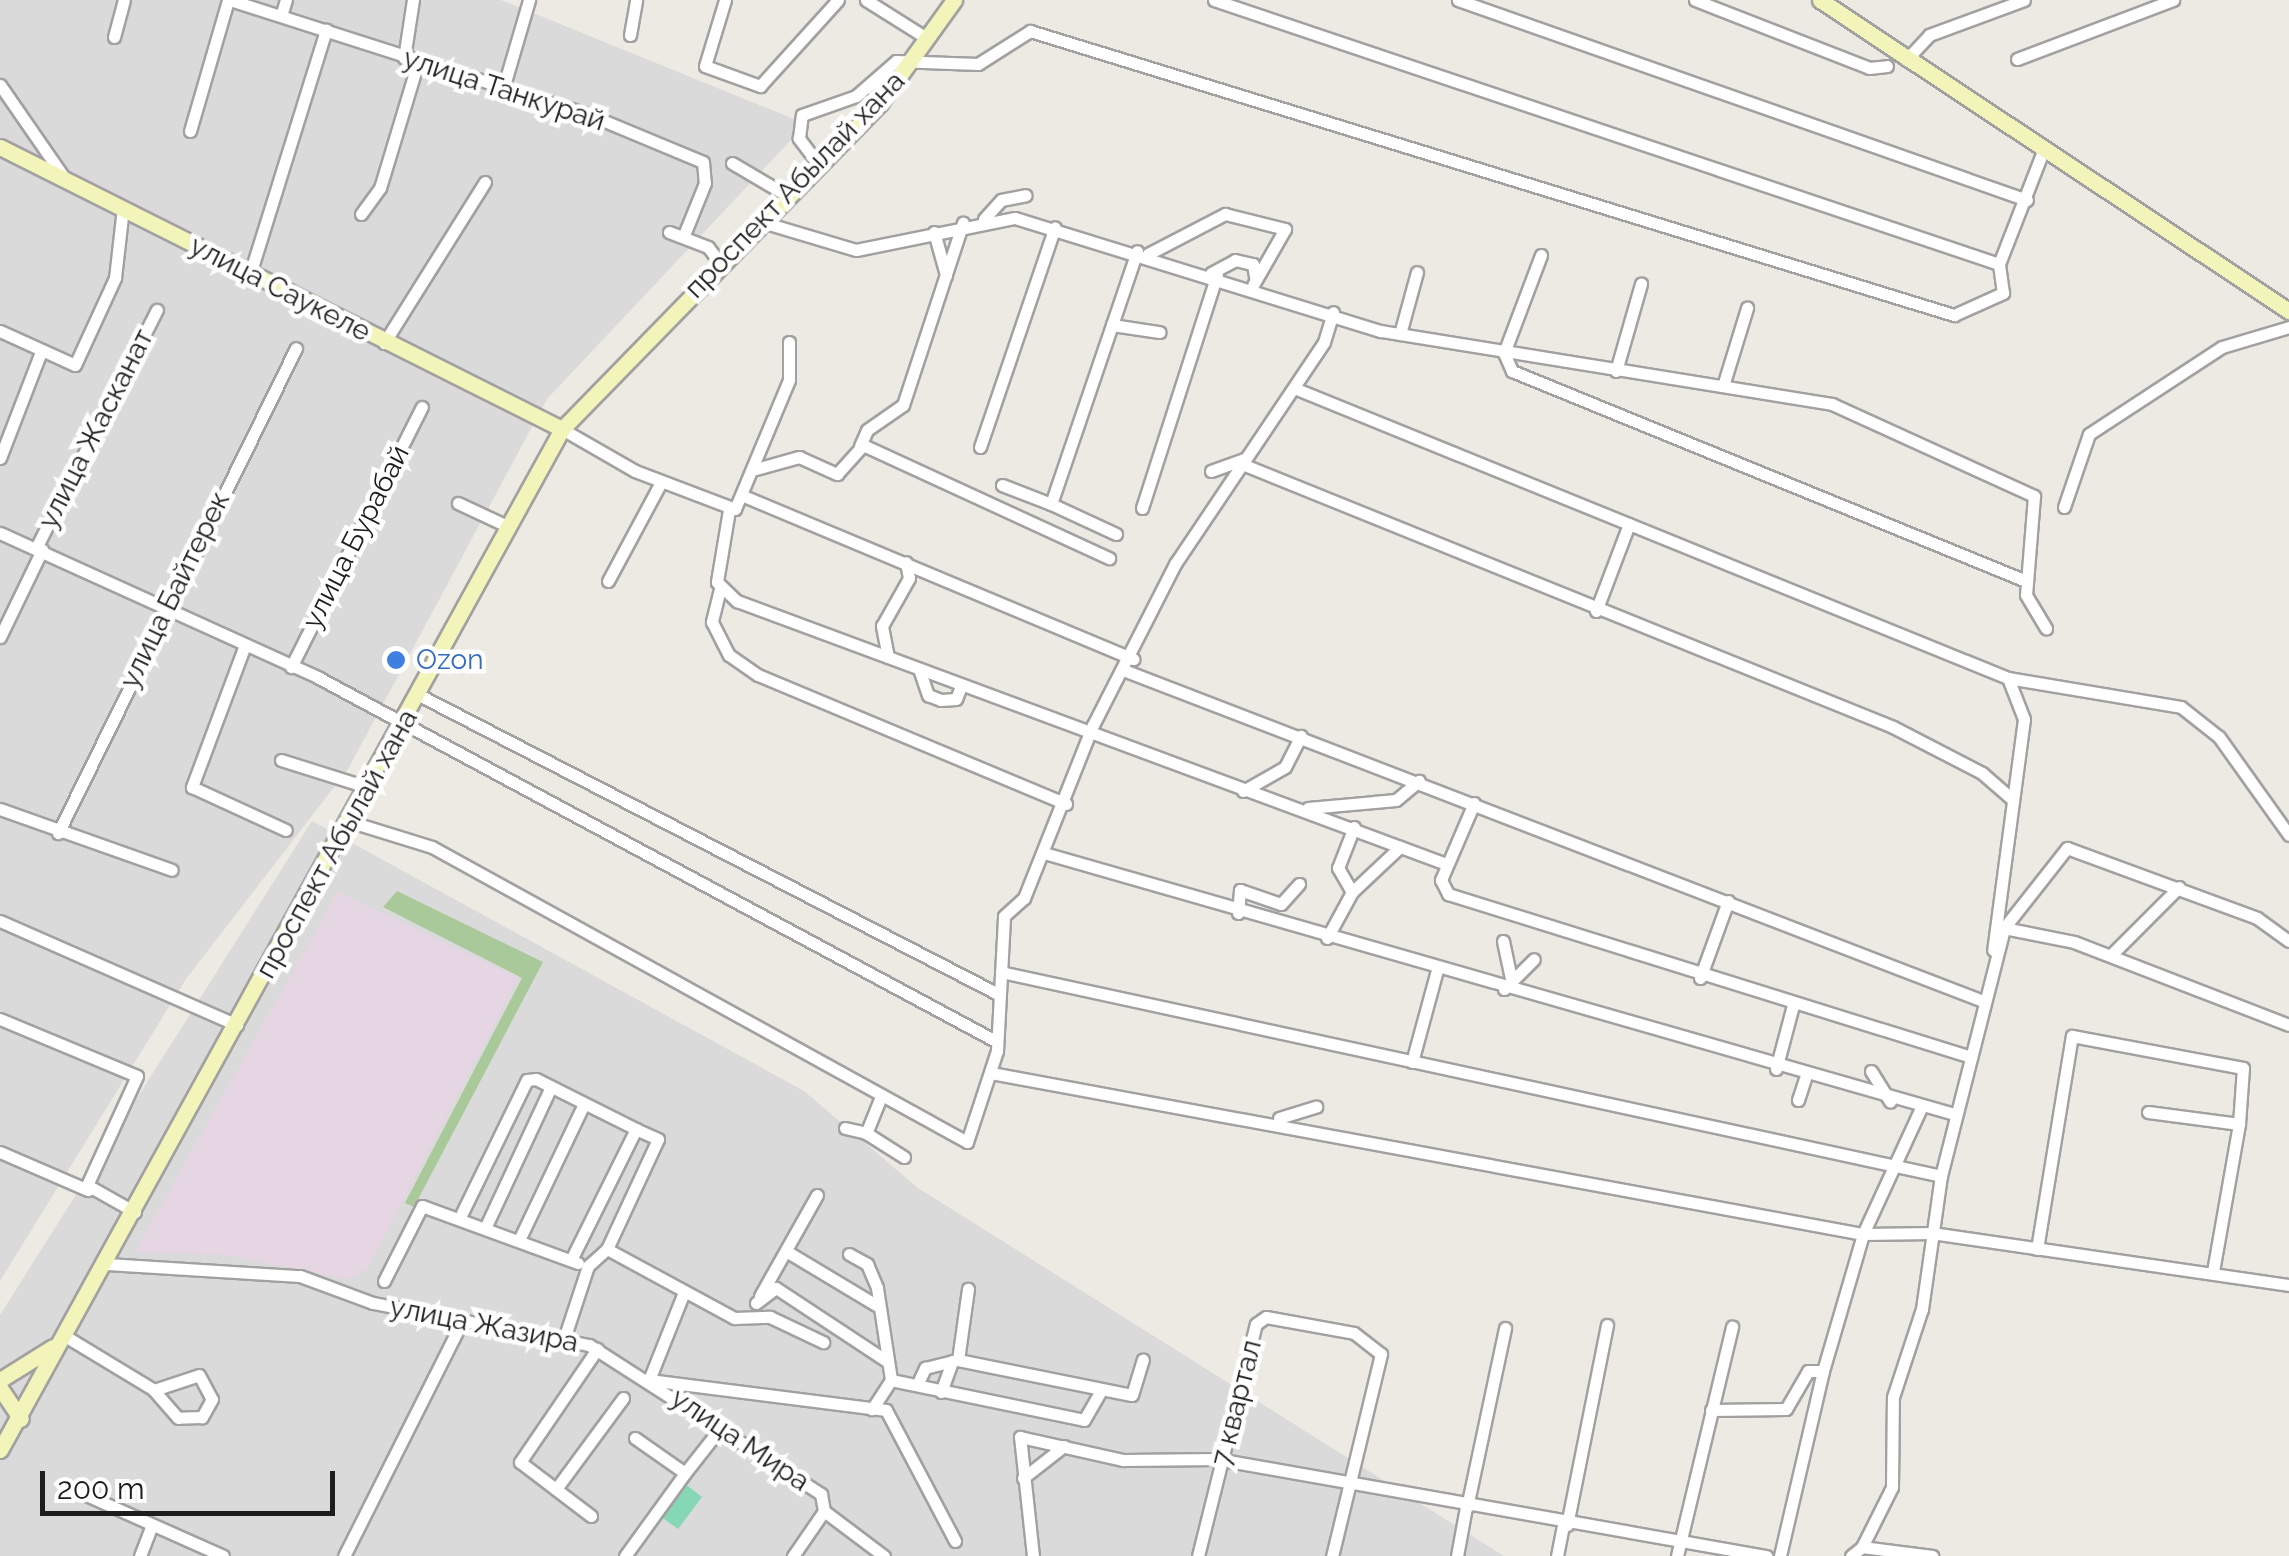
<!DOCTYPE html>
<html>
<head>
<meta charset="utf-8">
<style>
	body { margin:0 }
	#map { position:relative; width:2289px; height:1556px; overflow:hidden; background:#ede9e3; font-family:Raleway,sans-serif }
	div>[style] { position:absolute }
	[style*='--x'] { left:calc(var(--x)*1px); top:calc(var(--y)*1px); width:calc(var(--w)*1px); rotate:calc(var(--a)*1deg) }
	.residential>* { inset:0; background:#dbdada }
	.industrial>* { inset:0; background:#e6d5e3 }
	.forest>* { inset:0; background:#aac99b }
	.pitch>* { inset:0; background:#86d7b6 }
	.roads { filter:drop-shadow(2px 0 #a1a1a1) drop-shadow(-2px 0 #a1a1a1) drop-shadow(0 2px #a1a1a1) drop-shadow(0 -2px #a1a1a1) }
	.street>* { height:11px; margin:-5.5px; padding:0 5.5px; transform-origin:5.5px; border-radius:5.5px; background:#fff }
	.secondary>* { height:15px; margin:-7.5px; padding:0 7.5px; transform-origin:7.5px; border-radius:7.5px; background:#f3f4ba }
	.dots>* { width:28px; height:28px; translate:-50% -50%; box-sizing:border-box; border:5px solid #fff; border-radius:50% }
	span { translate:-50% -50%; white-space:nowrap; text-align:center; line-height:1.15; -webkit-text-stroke:9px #fff; paint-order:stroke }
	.street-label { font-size:28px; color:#1d1d1d }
	.shop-label { font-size:28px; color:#366cbe }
	.left { translate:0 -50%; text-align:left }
	.scale { position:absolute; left:40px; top:1471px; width:295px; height:45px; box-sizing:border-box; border:5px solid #1d1d1d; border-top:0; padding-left:12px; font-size:30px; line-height:35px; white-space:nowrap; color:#1d1d1d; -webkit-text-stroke:8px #fff; paint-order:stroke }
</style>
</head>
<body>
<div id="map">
	<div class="residential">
		<i style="clip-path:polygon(0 0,501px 0,806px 124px,547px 399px,348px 769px,186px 979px,0 1281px)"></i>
		<i style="clip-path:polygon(312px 821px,804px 1091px,918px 1188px,1504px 1556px,0 1556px,0 1315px)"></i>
	</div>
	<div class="industrial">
		<i style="clip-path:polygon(338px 892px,518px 978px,367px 1269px,350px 1279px,224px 1255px,135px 1252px)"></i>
	</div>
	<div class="forest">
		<i style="clip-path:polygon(397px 891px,543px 962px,414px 1207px,405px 1203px,522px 978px,383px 907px)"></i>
	</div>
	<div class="pitch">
		<i style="clip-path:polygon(684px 1483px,702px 1497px,678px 1529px,660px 1516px)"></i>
	</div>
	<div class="roads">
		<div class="street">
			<i style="--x:230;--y:0;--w:378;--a:17.7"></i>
			<i style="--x:590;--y:115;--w:122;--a:22.6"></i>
			<i style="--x:703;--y:162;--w:21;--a:85"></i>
			<i style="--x:705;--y:183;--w:56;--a:112"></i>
			<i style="--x:725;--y:0;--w:69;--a:106.9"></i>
			<i style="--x:705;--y:66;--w:59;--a:20"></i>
			<i style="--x:760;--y:86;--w:116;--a:-47.8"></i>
			<i style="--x:866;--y:0;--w:73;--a:32.2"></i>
			<i style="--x:1214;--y:0;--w:828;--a:18.59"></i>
			<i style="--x:1999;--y:264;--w:121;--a:-68.7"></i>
			<i style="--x:1458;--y:0;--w:603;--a:19.37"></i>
			<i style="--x:1695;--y:0;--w:187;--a:21.3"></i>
			<i style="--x:1869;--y:68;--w:18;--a:-6"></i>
			<i style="--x:281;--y:16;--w:17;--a:-73"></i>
			<i style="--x:630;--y:35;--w:36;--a:-80"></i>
			<i style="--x:114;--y:37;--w:38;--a:-75"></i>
			<i style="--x:404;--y:58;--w:59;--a:-81.2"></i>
			<i style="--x:2017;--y:59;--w:167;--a:-20.7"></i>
			<i style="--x:1906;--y:60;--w:34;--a:-47"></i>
			<i style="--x:1929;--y:35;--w:101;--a:-20.2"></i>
			<i style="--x:0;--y:85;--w:111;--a:55.3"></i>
			<i style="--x:503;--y:89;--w:93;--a:-73.7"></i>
			<i style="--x:190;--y:131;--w:136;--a:-73.8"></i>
			<i style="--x:732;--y:163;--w:65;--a:30.5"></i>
			<i style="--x:819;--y:165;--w:34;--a:-127"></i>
			<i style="--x:799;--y:138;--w:23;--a:-83"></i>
			<i style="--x:802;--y:115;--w:57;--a:-19.4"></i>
			<i style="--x:856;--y:96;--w:53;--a:-41.2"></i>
			<i style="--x:896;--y:61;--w:82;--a:2.1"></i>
			<i style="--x:978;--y:64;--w:62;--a:-32.4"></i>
			<i style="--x:1030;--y:31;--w:967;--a:17.09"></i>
			<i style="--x:1954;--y:315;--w:54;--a:-24.2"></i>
			<i style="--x:2003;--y:293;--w:29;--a:-98"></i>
			<i style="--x:361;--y:214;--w:32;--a:-54"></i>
			<i style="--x:380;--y:188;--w:132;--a:-73.2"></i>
			<i style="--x:984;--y:219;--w:25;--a:-48"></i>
			<i style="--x:1001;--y:200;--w:25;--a:-11"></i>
			<i style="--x:762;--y:222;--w:98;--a:16.6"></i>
			<i style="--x:856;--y:250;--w:162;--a:-11.4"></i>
			<i style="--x:1015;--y:218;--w:383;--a:17.2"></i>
			<i style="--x:1381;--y:331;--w:457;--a:9.2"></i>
			<i style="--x:1832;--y:404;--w:222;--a:24.5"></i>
			<i style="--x:2034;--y:496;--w:99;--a:94.6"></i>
			<i style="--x:2026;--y:595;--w:39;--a:59"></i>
			<i style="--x:669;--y:232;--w:42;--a:21"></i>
			<i style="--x:708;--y:247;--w:21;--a:53"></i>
			<i style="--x:934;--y:232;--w:45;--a:74.4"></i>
			<i style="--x:1148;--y:254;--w:87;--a:-27.5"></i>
			<i style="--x:1225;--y:214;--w:62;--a:14"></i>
			<i style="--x:1285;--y:229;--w:64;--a:119.7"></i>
			<i style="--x:1541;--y:255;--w:105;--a:110.7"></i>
			<i style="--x:1504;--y:353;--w:20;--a:66"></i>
			<i style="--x:1512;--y:371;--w:555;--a:22.22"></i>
			<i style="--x:1211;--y:273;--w:27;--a:-28"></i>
			<i style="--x:1235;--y:260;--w:18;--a:13"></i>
			<i style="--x:1253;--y:264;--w:13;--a:81"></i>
			<i style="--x:250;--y:274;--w:256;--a:-72.7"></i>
			<i style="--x:1112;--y:325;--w:48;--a:8.5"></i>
			<i style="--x:0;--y:331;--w:82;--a:24.4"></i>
			<i style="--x:75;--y:365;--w:96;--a:-65.3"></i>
			<i style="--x:115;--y:278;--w:70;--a:-83.5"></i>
			<i style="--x:1400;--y:334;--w:64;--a:-74.7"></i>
			<i style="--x:384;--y:343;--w:190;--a:-57.9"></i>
			<i style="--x:1616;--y:371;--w:91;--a:-74"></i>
			<i style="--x:1723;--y:386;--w:82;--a:-72.9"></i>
			<i style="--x:1294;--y:388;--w:771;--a:22.11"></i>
			<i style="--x:2008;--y:678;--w:44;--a:68.7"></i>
			<i style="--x:2024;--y:719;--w:233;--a:97.6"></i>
			<i style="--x:562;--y:429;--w:84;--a:29.9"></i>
			<i style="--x:635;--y:471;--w:107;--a:20.8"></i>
			<i style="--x:735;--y:509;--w:140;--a:-67.3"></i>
			<i style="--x:789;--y:380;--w:38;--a:-90"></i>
			<i style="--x:860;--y:446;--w:17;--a:-66"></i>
			<i style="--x:867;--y:430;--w:44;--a:-34.8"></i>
			<i style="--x:903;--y:405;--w:192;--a:-71.8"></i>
			<i style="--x:980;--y:447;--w:232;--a:-71.2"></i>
			<i style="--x:0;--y:458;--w:114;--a:-68.9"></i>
			<i style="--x:1242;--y:464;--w:702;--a:22"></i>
			<i style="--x:1893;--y:727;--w:100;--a:27.3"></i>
			<i style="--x:1982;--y:773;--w:41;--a:41.1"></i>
			<i style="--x:756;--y:469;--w:45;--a:-15.6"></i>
			<i style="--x:799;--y:457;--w:42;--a:24.1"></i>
			<i style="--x:837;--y:474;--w:39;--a:-48"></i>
			<i style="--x:863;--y:445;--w:271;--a:24.7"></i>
			<i style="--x:1211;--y:471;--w:37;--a:-20"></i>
			<i style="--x:1002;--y:485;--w:53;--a:21.2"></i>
			<i style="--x:746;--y:497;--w:420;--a:22.7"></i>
			<i style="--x:458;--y:503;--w:54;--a:25.1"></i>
			<i style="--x:2064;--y:507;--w:77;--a:-71.1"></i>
			<i style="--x:2089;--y:434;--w:159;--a:-33.2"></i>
			<i style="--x:2222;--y:347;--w:70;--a:-16.6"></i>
			<i style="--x:1142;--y:508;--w:245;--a:-72.2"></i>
			<i style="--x:729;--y:510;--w:73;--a:99.5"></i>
			<i style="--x:717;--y:582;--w:28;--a:44"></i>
			<i style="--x:737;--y:601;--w:756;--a:20.35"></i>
			<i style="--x:0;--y:533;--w:350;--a:24.4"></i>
			<i style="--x:319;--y:678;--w:764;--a:28.21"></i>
			<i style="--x:1116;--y:534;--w:72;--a:-155.2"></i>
			<i style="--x:1051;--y:504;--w:267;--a:-71.2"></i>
			<i style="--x:36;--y:548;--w:267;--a:-63.1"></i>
			<i style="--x:608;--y:581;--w:112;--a:-61.8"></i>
			<i style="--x:720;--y:589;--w:34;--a:104"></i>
			<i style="--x:712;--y:622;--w:37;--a:63"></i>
			<i style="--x:729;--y:655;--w:35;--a:35"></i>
			<i style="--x:758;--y:675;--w:334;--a:22.7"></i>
			<i style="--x:1596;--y:611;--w:93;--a:-69.2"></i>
			<i style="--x:0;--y:637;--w:97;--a:-64.2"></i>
			<i style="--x:245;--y:645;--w:152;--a:110.5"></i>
			<i style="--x:192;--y:787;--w:103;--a:24.6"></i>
			<i style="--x:888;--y:657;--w:32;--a:-101"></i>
			<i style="--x:882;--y:626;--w:55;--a:-60.6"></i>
			<i style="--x:909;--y:578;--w:16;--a:-101"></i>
			<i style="--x:291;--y:667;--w:291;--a:-63.3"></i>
			<i style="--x:919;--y:669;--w:28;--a:71"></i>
			<i style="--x:928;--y:695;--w:14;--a:21"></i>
			<i style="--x:941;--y:700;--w:15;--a:-4"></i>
			<i style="--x:956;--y:699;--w:14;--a:-69"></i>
			<i style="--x:1126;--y:671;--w:918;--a:21.06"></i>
			<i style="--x:2008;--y:678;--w:175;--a:9.5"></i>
			<i style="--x:2181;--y:707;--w:48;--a:38.3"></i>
			<i style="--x:2219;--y:737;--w:120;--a:54.5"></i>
			<i style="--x:419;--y:695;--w:652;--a:27.31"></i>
			<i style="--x:281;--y:760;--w:90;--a:17.4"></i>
			<i style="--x:1243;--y:791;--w:48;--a:-29.7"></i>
			<i style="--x:1285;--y:767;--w:35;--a:-63"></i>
			<i style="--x:1474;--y:803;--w:84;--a:113.2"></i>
			<i style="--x:1441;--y:880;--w:16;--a:63"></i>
			<i style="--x:1448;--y:894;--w:548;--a:17.31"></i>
			<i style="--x:1308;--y:808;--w:88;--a:-5.2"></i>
			<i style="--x:1396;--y:800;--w:30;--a:-40"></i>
			<i style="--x:0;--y:809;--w:182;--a:19.5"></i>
			<i style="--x:348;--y:821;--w:88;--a:17.2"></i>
			<i style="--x:432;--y:847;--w:611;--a:28.87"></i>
			<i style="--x:967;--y:1142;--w:96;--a:-71.8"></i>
			<i style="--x:997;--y:1051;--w:135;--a:-87"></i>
			<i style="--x:1004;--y:916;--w:27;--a:-42"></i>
			<i style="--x:1024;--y:898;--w:186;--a:-68.3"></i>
			<i style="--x:1093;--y:725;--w:181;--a:-63"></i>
			<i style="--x:1175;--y:564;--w:267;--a:-56.1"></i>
			<i style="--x:1324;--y:342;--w:31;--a:-73"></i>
			<i style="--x:58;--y:833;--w:540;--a:-63.86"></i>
			<i style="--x:1044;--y:853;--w:947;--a:16"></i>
			<i style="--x:1352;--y:892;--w:28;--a:-120"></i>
			<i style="--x:1338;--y:868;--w:44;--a:-68.7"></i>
			<i style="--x:1238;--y:913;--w:23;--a:-85"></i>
			<i style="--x:1240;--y:890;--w:43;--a:18.9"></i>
			<i style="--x:1281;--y:904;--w:27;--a:-48"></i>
			<i style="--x:0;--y:921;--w:259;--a:23.7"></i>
			<i style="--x:2004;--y:928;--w:102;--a:-51.8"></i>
			<i style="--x:2067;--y:848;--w:202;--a:20.2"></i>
			<i style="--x:2257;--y:918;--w:39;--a:36"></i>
			<i style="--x:1327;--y:938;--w:52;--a:-61.5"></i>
			<i style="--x:1352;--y:892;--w:66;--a:-43.2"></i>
			<i style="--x:1503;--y:941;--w:38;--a:78"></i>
			<i style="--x:2111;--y:955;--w:96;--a:-45"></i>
			<i style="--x:1001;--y:972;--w:962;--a:12.24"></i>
			<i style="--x:1941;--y:1176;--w:256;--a:-75.7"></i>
			<i style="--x:2004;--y:928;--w:71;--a:11.3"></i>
			<i style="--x:2074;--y:942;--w:230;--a:21.1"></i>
			<i style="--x:1700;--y:978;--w:82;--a:-70"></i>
			<i style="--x:1504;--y:989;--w:42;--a:-45"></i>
			<i style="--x:0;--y:1019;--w:148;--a:22.6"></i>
			<i style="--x:137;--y:1076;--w:120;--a:114.6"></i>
			<i style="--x:87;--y:1185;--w:55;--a:29.4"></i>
			<i style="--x:1412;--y:1062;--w:95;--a:-74.8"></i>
			<i style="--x:1776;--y:1069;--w:66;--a:-75.1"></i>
			<i style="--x:1871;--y:1071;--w:36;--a:58"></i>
			<i style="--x:991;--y:1073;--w:887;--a:10.46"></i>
			<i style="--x:1863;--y:1234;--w:69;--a:-0.8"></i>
			<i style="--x:1932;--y:1233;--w:361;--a:8.3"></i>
			<i style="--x:880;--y:1099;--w:37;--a:112"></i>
			<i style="--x:866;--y:1133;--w:45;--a:32.3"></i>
			<i style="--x:1798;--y:1100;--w:23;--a:-72"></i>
			<i style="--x:2148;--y:1112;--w:92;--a:7.5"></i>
			<i style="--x:2239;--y:1124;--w:149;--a:100"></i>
			<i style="--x:1279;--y:1118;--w:39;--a:-17"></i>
			<i style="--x:845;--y:1128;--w:22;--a:13"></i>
			<i style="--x:0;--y:1152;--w:96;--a:23.4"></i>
			<i style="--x:462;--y:1213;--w:148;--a:-64"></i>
			<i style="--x:527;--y:1080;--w:9;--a:-6"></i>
			<i style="--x:536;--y:1079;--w:112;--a:26.6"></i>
			<i style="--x:636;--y:1129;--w:146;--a:116.4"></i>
			<i style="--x:487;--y:1224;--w:151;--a:-65"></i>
			<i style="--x:520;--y:1238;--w:148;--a:-64.5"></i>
			<i style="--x:607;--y:1249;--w:121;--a:-65.1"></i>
			<i style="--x:658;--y:1139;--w:24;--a:-156"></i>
			<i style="--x:2037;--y:1249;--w:216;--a:-80.7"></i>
			<i style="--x:2072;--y:1036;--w:174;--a:10.6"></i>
			<i style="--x:2243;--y:1068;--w:56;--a:94.1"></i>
			<i style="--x:786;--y:1251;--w:105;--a:31"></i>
			<i style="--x:849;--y:1254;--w:21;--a:29"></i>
			<i style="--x:867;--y:1264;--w:26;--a:67"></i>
			<i style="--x:877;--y:1288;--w:93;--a:81.3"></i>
			<i style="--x:891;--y:1380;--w:35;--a:123"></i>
			<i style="--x:107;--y:1264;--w:193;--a:3.6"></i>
			<i style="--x:300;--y:1276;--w:78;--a:20.3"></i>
			<i style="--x:373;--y:1303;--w:220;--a:11"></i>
			<i style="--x:589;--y:1345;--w:276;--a:32.7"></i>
			<i style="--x:821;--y:1494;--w:17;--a:80"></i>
			<i style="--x:824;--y:1511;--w:55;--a:124.6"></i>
			<i style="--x:384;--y:1281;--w:84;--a:-63.1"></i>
			<i style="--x:422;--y:1206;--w:166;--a:20.1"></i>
			<i style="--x:760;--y:1296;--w:116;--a:-60.6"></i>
			<i style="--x:756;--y:1303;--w:25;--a:-37"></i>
			<i style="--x:776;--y:1288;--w:131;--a:33.4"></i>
			<i style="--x:65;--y:1336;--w:104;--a:31.2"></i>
			<i style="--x:154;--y:1390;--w:47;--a:-18.4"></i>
			<i style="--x:199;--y:1375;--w:27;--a:62"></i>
			<i style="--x:212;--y:1399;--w:21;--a:119"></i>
			<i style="--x:202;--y:1417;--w:24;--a:178"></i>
			<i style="--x:178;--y:1418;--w:37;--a:-131"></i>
			<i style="--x:564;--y:1339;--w:77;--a:-71.8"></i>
			<i style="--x:588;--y:1266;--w:25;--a:-42"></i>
			<i style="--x:607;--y:1249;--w:145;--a:28.5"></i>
			<i style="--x:734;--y:1318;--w:36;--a:-2"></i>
			<i style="--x:770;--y:1317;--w:59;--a:25.3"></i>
			<i style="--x:958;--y:1360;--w:72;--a:-82"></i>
			<i style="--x:1823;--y:1371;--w:143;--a:-73.7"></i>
			<i style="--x:1863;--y:1234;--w:139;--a:-65.3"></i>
			<i style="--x:649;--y:1380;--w:239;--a:7.2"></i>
			<i style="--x:886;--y:1410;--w:148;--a:62.2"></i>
			<i style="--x:649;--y:1380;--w:95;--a:-68.3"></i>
			<i style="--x:891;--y:1380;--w:197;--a:11.7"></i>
			<i style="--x:1084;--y:1420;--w:34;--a:-60"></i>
			<i style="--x:918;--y:1383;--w:17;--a:-65"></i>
			<i style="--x:925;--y:1368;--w:34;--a:-14"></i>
			<i style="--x:958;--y:1360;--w:177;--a:11.4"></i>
			<i style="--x:1132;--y:1395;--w:37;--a:-73"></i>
			<i style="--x:941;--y:1392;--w:33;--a:-70"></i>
			<i style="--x:1711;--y:1410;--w:75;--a:-0.8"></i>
			<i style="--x:1786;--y:1409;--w:44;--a:-59.9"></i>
			<i style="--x:1808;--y:1371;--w:15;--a:0"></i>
			<i style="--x:1823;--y:1371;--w:190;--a:103.1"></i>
			<i style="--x:635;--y:1438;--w:61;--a:35"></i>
			<i style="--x:685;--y:1473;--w:60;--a:-51.8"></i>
			<i style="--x:1023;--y:1478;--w:52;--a:-38"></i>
			<i style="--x:556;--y:1489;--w:113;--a:-53.6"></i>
			<i style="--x:75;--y:1490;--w:162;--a:24"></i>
			<i style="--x:1467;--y:1507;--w:183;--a:-78"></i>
			<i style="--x:824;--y:1511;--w:75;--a:36.9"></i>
			<i style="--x:591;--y:1516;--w:89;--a:-142.7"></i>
			<i style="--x:520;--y:1462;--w:137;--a:-55.7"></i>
			<i style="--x:1567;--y:1525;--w:204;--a:-78.7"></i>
			<i style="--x:1862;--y:1547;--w:67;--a:-63.4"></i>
			<i style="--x:1892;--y:1487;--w:90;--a:-89.4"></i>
			<i style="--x:1893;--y:1397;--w:93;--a:-71.8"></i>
			<i style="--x:1922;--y:1309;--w:134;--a:-81.9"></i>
			<i style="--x:140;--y:1556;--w:30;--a:-69"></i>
			<i style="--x:344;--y:1556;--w:261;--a:-63.3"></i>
			<i style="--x:625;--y:1556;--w:102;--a:-54.1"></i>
			<i style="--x:1033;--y:1556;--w:120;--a:-96.2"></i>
			<i style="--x:1020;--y:1437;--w:106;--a:12.6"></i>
			<i style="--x:1123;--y:1460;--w:94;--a:-0.6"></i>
			<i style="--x:1217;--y:1459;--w:558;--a:10.02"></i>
			<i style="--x:1198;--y:1556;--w:239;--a:-76"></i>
			<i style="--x:1256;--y:1324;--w:12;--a:-35"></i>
			<i style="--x:1266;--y:1317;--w:89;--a:10.3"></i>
			<i style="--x:1354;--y:1333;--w:34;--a:38"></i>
			<i style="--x:1381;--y:1354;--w:208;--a:103.6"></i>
			<i style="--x:1457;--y:1556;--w:50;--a:-79.6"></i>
			<i style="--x:1557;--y:1556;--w:33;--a:-79"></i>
			<i style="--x:1677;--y:1556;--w:236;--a:-76.5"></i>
			<i style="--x:1851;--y:1556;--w:14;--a:-39"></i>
			<i style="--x:1862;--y:1547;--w:71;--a:7.3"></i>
		</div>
		<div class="secondary">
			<i style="--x:1820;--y:0;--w:563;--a:33.55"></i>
			<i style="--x:0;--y:147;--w:629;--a:26.65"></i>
			<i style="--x:0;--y:1380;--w:62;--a:-31.9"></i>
			<i style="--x:0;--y:1388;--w:37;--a:56"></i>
			<i style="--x:0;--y:1450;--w:1165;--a:-61.17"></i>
			<i style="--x:562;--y:429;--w:455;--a:-45.7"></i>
			<i style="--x:880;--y:103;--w:127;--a:-54.3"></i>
		</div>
	</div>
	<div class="dots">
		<i style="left:396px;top:660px;background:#3f7fe0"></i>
	</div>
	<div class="street-label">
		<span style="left:504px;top:90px;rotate:18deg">улица Танкурай</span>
		<span style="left:795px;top:185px;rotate:-46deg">проспект Абылай хана</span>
		<span style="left:280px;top:289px;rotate:27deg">улица Саукеле</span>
		<span style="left:96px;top:429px;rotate:-63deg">улица Жасканат</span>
		<span style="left:356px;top:537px;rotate:-63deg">улица Бурабай</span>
		<span style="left:175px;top:590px;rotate:-64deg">улица Байтерек</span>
		<span style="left:337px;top:844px;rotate:-61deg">проспект Абылай хана</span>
		<span style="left:484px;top:1325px;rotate:11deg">улица Жазира</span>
		<span style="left:1237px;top:1403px;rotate:-76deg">7 квартал</span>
		<span style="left:740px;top:1440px;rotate:34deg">улица Мира</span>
	</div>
	<div class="shop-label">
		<span class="left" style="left:416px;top:660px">Ozon</span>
	</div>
	<div class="scale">200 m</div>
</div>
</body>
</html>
